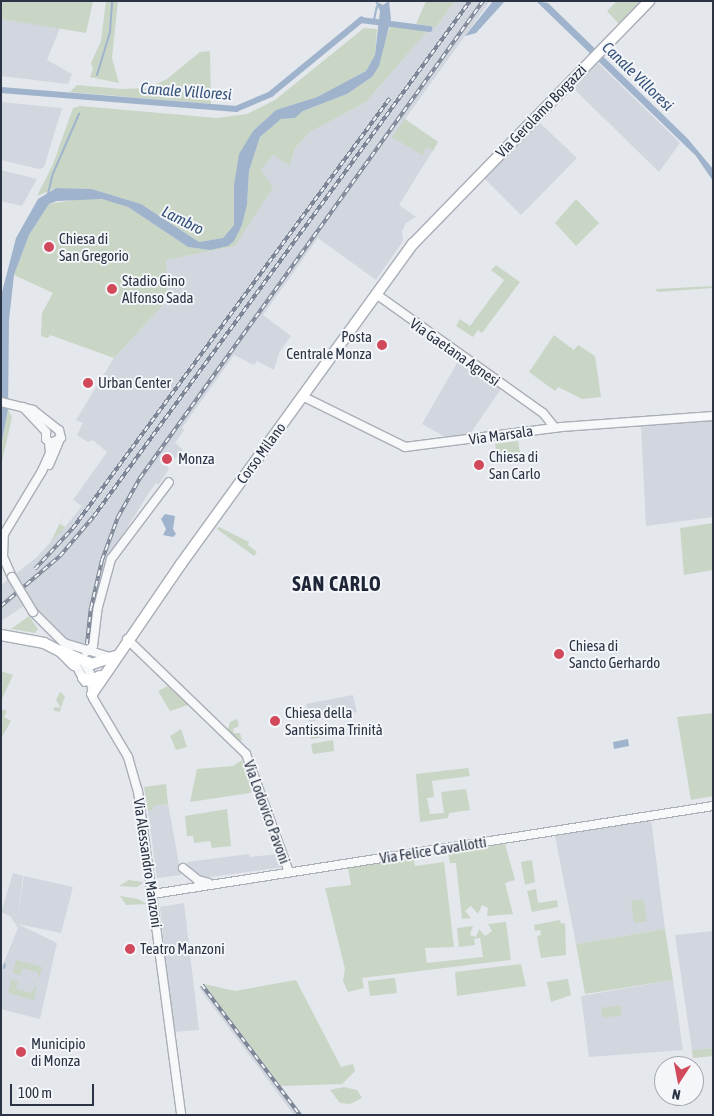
<!DOCTYPE html>
<html>
<head>
<meta charset="utf-8">
<style>
	body { margin:0 }
	#map { position:relative; width:714px; height:1116px; overflow:hidden; background:#e4e7ec; font-family:"Asap Condensed",sans-serif }
	div>[style] { position:absolute }
	[style*='--x'] { left:calc(var(--x)*1px); top:calc(var(--y)*1px); width:calc(var(--w)*1px); rotate:calc(var(--a)*1deg) }
	.built>* { inset:0; background:#d2d6de }
	.green>* { inset:0; background:#c9d6c5 }
	.water>* { inset:0; background:#9fb4cc }
	.stream>* { height:2px; margin:-1px; padding:0 1px; transform-origin:1px; border-radius:1px; background:#9fb4cc }
	.canal>* { height:5.5px; margin:-2.75px; padding:0 2.75px; transform-origin:2.75px; border-radius:2.75px; background:#9fb4cc }
	.roads { filter:drop-shadow(1px 0 #a9aeb7) drop-shadow(-1px 0 #a9aeb7) drop-shadow(0 1px #a9aeb7) drop-shadow(0 -1px #a9aeb7) }
	.minor>* { height:8px; margin:-4px; padding:0 4px; transform-origin:4px; border-radius:4px; background:#f7f8fa }
	.major>* { height:10px; margin:-5px; padding:0 5px; transform-origin:5px; border-radius:5px; background:#fff }
	.rail>* { height:4px; margin-top:-2px; transform-origin:0; background:repeating-linear-gradient(90deg,#f4f6f9 0 5.5px,#7d8696 0 11px); box-sizing:border-box; border-block:1px solid #7d8696 }
	.bridges { filter:drop-shadow(1px 0 #a9aeb7) drop-shadow(-1px 0 #a9aeb7) drop-shadow(0 1px #a9aeb7) drop-shadow(0 -1px #a9aeb7) }
	.minor-bridge>* { height:8px; margin:-4px; padding:0 4px; transform-origin:4px; border-radius:4px; background:#f7f8fa }
	.dots>* { width:14px; height:14px; translate:-50% -50%; box-sizing:border-box; border:2px solid #f4f6f9; border-radius:50% }
	span { translate:-50% -50%; white-space:nowrap; text-align:center; line-height:1.15; -webkit-text-stroke:4px #f4f6f9; paint-order:stroke }
	.street-label { font-size:15px; color:#2b3445 }
	.poi-label { font-size:15px; color:#2b3445 }
	.left { translate:0 -50%; text-align:left }
	.right { translate:-100% -50%; text-align:right }
	.water-label { font-size:16px; color:#34527a; font-style:italic }
	.district-label { font-size:20px; color:#1d2536; font-weight:700; letter-spacing:1px }
	.frame { position:absolute; inset:0; border:2px solid #2b3445; pointer-events:none }
	.north { position:absolute; left:654px; top:1056px; width:50px; height:50px; box-sizing:border-box; background:#f4f6f9; border:1px solid #a4a8b1; border-radius:50%; rotate:191deg; font-size:14px; font-weight:700; line-height:20px; text-align:center; color:#2b3445 }
	.north::after { content:''; display:block; margin:auto; width:18px; height:22px; background:#d1495b; clip-path:polygon(50% 0,100% 100%,50% 72%,0 100%) }
	.scale { position:absolute; left:10px; top:1084px; width:84px; height:22px; box-sizing:border-box; border:2px solid #2b3445; border-top:0; padding-left:6px; font-size:15px; line-height:18px; white-space:nowrap; color:#2b3445; -webkit-text-stroke:4px #f4f6f9; paint-order:stroke }
</style>
</head>
<body>
<div id="map">
	<div class="built">
		<i style="clip-path:polygon(455px 1px,490px 1px,405px 119px,438px 142px,399px 205px,416px 217px,406px 223px,402px 231px,403px 241px,376px 280px,318px 238px,263px 315px,291px 336px,279px 353px,274px 370px,257px 361px,254px 365px,234px 355px,182px 428px,184px 430px,175px 443px,183px 450px,167px 467px,169px 469px,158px 485px,156px 483px,149px 493px,109px 556px,94px 608px,91px 644px,69px 642px,37px 610px,30px 615px,24px 606px,1px 621px,1px 585px,36px 558px,70px 521px,82px 506px,73px 500px,107px 452px,93px 440px,88px 442px,77px 435px,83px 423px,76px 420px,114px 358px,164px 304px,168px 286px,166px 260px,235px 246px,261px 170px,273px 154px,290px 166px,295px 148px,310px 132px,366px 102px,431px 26px,437px 26px)"></i>
		<i style="clip-path:polygon(1px 19px,60px 28px,47px 60px,72px 74px,68px 84px,1px 76px)"></i>
		<i style="clip-path:polygon(598px 63px,680px 143px,659px 172px,573px 88px)"></i>
		<i style="clip-path:polygon(1px 102px,62px 108px,44px 167px,39px 169px,1px 160px)"></i>
		<i style="clip-path:polygon(539px 122px,577px 158px,521px 215px,484px 178px)"></i>
		<i style="clip-path:polygon(1px 170px,37px 179px,22px 206px,1px 201px)"></i>
		<i style="clip-path:polygon(460px 358px,501px 389px,470px 434px,445px 437px,422px 424px)"></i>
		<i style="clip-path:polygon(713px 421px,713px 517px,646px 526px,641px 425px)"></i>
		<i style="clip-path:polygon(353px 695px,357px 712px,309px 722px,306px 704px)"></i>
		<i style="clip-path:polygon(168px 804px,181px 875px,157px 878px,148px 811px,153px 810px,152px 806px)"></i>
		<i style="clip-path:polygon(651px 819px,665px 929px,576px 944px,555px 836px)"></i>
		<i style="clip-path:polygon(249px 854px,250px 857px,279px 854px,283px 867px,203px 878px,188px 869px,187px 862px)"></i>
		<i style="clip-path:polygon(13px 873px,23px 876px,17px 922px,24px 876px,73px 887px,61px 933px,18px 924px,57px 943px,40px 1019px,1px 1009px,1px 969px,18px 928px,10px 916px,1px 912px)"></i>
		<i style="clip-path:polygon(184px 903px,199px 1030px,174px 1032px,160px 907px)"></i>
		<i style="clip-path:polygon(713px 931px,713px 1048px,692px 1050px,675px 935px)"></i>
		<i style="clip-path:polygon(673px 980px,683px 1050px,589px 1057px,581px 996px)"></i>
		<i style="clip-path:polygon(204px 984px,285px 1091px,303px 1115px,294px 1115px,199px 988px)"></i>
	</div>
	<div class="green">
		<i style="clip-path:polygon(1px 1px,93px 1px,86px 33px,1px 19px)"></i>
		<i style="clip-path:polygon(106px 1px,118px 1px,112px 58px,119px 83px,90px 77px,93px 69px,91px 63px,101px 41px)"></i>
		<i style="clip-path:polygon(426px 1px,455px 1px,436px 27px,416px 24px)"></i>
		<i style="clip-path:polygon(617px 1px,643px 1px,619px 24px,607px 11px)"></i>
		<i style="clip-path:polygon(391px 24px,428px 30px,366px 102px,310px 132px,295px 148px,290px 166px,273px 155px,261px 170px,273px 187px,235px 246px,166px 260px,168px 286px,164px 304px,114px 358px,50px 335px,48px 338px,41px 336px,42px 313px,53px 293px,14px 275px,29px 235px,49px 204px,92px 197px,112px 201px,128px 207px,188px 247px,210px 250px,242px 225px,247px 205px,249px 171px,260px 137px,281px 119px,295px 118px,303px 111px,347px 94px,372px 77px)"></i>
		<i style="clip-path:polygon(364px 28px,377px 29px,375px 55px,366px 71px,317px 97px,276px 110px,253px 131px,234px 185px,234px 225px,223px 238px,199px 242px,141px 204px,92px 189px,56px 188px,37px 196px,53px 164px,73px 108px,80px 106px,217px 118px,247px 114px,275px 100px)"></i>
		<i style="clip-path:polygon(210px 51px,211px 104px,70px 92px,77px 85px,121px 89px,148px 88px,167px 79px,200px 52px)"></i>
		<i style="clip-path:polygon(405px 119px,438px 142px,433px 151px,427px 147px,422px 155px,392px 137px)"></i>
		<i style="clip-path:polygon(576px 199px,599px 223px,576px 246px,555px 223px)"></i>
		<i style="clip-path:polygon(496px 265px,520px 282px,482px 333px,478px 330px,473px 337px,456px 326px,460px 319px,470px 326px,504px 280px,491px 270px)"></i>
		<i style="clip-path:polygon(713px 286px,713px 288px,657px 292px,656px 289px)"></i>
		<i style="clip-path:polygon(554px 335px,574px 350px,578px 345px,595px 356px,601px 397px,582px 399px,558px 387px,555px 391px,529px 372px)"></i>
		<i style="clip-path:polygon(8px 409px,12px 417px,1px 466px,1px 447px)"></i>
		<i style="clip-path:polygon(518px 441px,521px 459px,498px 462px,495px 444px)"></i>
		<i style="clip-path:polygon(65px 513px,60px 524px,65px 527px,50px 543px)"></i>
		<i style="clip-path:polygon(713px 523px,713px 570px,684px 575px,680px 528px)"></i>
		<i style="clip-path:polygon(219px 527px,249px 542px,248px 545px,257px 552px,254px 556px,217px 529px)"></i>
		<i style="clip-path:polygon(29px 616px,38px 629px,35px 633px,11px 629px)"></i>
		<i style="clip-path:polygon(1px 671px,13px 675px,1px 701px)"></i>
		<i style="clip-path:polygon(168px 686px,188px 705px,170px 711px,158px 691px)"></i>
		<i style="clip-path:polygon(60px 692px,65px 696px,60px 711px,59px 712px,53px 710px,55px 707px,61px 708px,56px 700px)"></i>
		<i style="clip-path:polygon(1px 709px,7px 711px,4px 717px,11px 721px,1px 739px)"></i>
		<i style="clip-path:polygon(713px 713px,713px 796px,691px 800px,677px 717px)"></i>
		<i style="clip-path:polygon(237px 719px,239px 726px,233px 729px,234px 733px,240px 733px,242px 741px,235px 738px,228px 729px,230px 722px)"></i>
		<i style="clip-path:polygon(331px 725px,332px 736px,311px 739px,309px 728px)"></i>
		<i style="clip-path:polygon(181px 729px,187px 747px,176px 750px,170px 736px)"></i>
		<i style="clip-path:polygon(333px 740px,334px 751px,313px 754px,311px 744px)"></i>
		<i style="clip-path:polygon(242px 760px,253px 789px,250px 793px,190px 802px,197px 769px,233px 766px)"></i>
		<i style="clip-path:polygon(468px 768px,470px 776px,432px 781px,434px 797px,427px 798px,430px 814px,444px 813px,441px 792px,466px 789px,470px 810px,449px 813px,448px 818px,420px 822px,416px 774px)"></i>
		<i style="clip-path:polygon(166px 784px,168px 804px,153px 806px,153px 810px,148px 811px,144px 787px)"></i>
		<i style="clip-path:polygon(227px 809px,231px 846px,212px 848px,210px 841px,194px 843px,193px 836px,187px 836px,185px 816px)"></i>
		<i style="clip-path:polygon(505px 844px,515px 880px,505px 883px,513px 914px,487px 916px,488px 908px,482px 905px,478px 914px,471px 906px,465px 911px,471px 918px,462px 919px,456px 863px,450px 863px,448px 853px)"></i>
		<i style="clip-path:polygon(414px 859px,415px 866px,444px 862px,454px 947px,425px 948px,427px 963px,483px 957px,480px 938px,474px 939px,475px 945px,459px 947px,457px 928px,473px 926px,470px 935px,476px 937px,479px 929px,485px 936px,492px 931px,488px 924px,506px 922px,511px 960px,362px 978px,364px 988px,348px 992px,343px 981px,345px 969px,325px 888px,351px 885px,348px 868px)"></i>
		<i style="clip-path:polygon(532px 860px,535px 882px,525px 885px,521px 862px)"></i>
		<i style="clip-path:polygon(129px 880px,142px 882px,143px 883px,137px 887px,119px 886px)"></i>
		<i style="clip-path:polygon(536px 889px,538px 903px,557px 900px,558px 907px,532px 912px,527px 891px)"></i>
		<i style="clip-path:polygon(120px 896px,138px 899px,147px 904px,126px 905px)"></i>
		<i style="clip-path:polygon(643px 899px,647px 921px,634px 923px,631px 901px)"></i>
		<i style="clip-path:polygon(560px 920px,561px 924px,565px 923px,566px 955px,541px 958px,537px 936px,541px 935px,540px 930px,535px 931px,534px 925px)"></i>
		<i style="clip-path:polygon(665px 929px,673px 980px,585px 994px,576px 944px)"></i>
		<i style="clip-path:polygon(16px 960px,42px 967px,39px 980px,38px 972px,22px 968px,20px 975px,13px 973px)"></i>
		<i style="clip-path:polygon(521px 964px,526px 986px,457px 996px,455px 972px)"></i>
		<i style="clip-path:polygon(395px 978px,397px 993px,370px 996px,368px 981px)"></i>
		<i style="clip-path:polygon(568px 979px,571px 995px,551px 1002px,547px 982px)"></i>
		<i style="clip-path:polygon(11px 980px,18px 982px,16px 989px,32px 993px,35px 986px,37px 986px,34px 1000px,8px 993px)"></i>
		<i style="clip-path:polygon(296px 980px,341px 1067px,353px 1064px,355px 1071px,342px 1084px,281px 1086px,204px 984px,235px 991px)"></i>
		<i style="clip-path:polygon(620px 1005px,622px 1015px,603px 1018px,601px 1008px)"></i>
		<i style="clip-path:polygon(713px 1048px,713px 1056px,693px 1058px,692px 1050px)"></i>
		<i style="clip-path:polygon(344px 1087px,357px 1090px,362px 1098px,350px 1104px,340px 1103px,330px 1090px)"></i>
	</div>
	<div class="water">
		<i style="clip-path:polygon(375px 1px,383px 5px,389px 1px,391px 19px,379px 66px,372px 77px,347px 94px,303px 111px,295px 118px,281px 119px,260px 137px,249px 171px,247px 205px,242px 225px,234px 241px,228px 246px,210px 250px,188px 247px,128px 207px,102px 199px,57px 201px,49px 204px,29px 235px,14px 275px,9px 320px,8px 409px,1px 447px,1px 296px,16px 238px,38px 199px,56px 188px,92px 189px,141px 204px,199px 242px,223px 238px,234px 225px,234px 185px,239px 154px,253px 131px,276px 110px,317px 97px,366px 71px,375px 55px,380px 11px)"></i>
		<i style="clip-path:polygon(493px 1px,505px 1px,476px 33px,465px 36px)"></i>
		<i style="clip-path:polygon(536px 1px,548px 3px,688px 139px,713px 169px,713px 181px,696px 156px)"></i>
		<i style="clip-path:polygon(165px 514px,175px 516px,173px 529px,176px 534px,173px 537px,163px 535px,166px 529px,161px 519px)"></i>
		<i style="clip-path:polygon(628px 739px,629px 746px,614px 749px,613px 742px)"></i>
	</div>
	<div class="stream">
		<i style="--x:374;--y:20;--w:14;--a:-78"></i>
		<i style="--x:97;--y:75;--w:45;--a:-73.2"></i>
		<i style="--x:110;--y:32;--w:31;--a:-86"></i>
		<i style="--x:48;--y:194;--w:18;--a:-77"></i>
		<i style="--x:52;--y:176;--w:68;--a:-66.5"></i>
		<i style="--x:4;--y:968;--w:4;--a:-76"></i>
	</div>
	<div class="canal">
		<i style="--x:1;--y:90;--w:236;--a:4.6"></i>
		<i style="--x:236;--y:109;--w:38;--a:-23"></i>
		<i style="--x:271;--y:94;--w:117;--a:-39.4"></i>
		<i style="--x:361;--y:20;--w:69;--a:7.5"></i>
	</div>
	<div class="roads">
		<div class="minor">
			<i style="--x:376;--y:294;--w:205;--a:35.5"></i>
			<i style="--x:543;--y:413;--w:19;--a:51"></i>
			<i style="--x:302;--y:396;--w:115;--a:26.3"></i>
			<i style="--x:405;--y:447;--w:158;--a:-7.3"></i>
			<i style="--x:562;--y:427;--w:151;--a:-4.2"></i>
			<i style="--x:1;--y:402;--w:33;--a:14"></i>
			<i style="--x:33;--y:410;--w:33;--a:38"></i>
			<i style="--x:59;--y:430;--w:8;--a:76"></i>
			<i style="--x:61;--y:438;--w:11;--a:153"></i>
			<i style="--x:51;--y:443;--w:6;--a:-141"></i>
			<i style="--x:46;--y:439;--w:7;--a:-90"></i>
			<i style="--x:23;--y:407;--w:34;--a:47"></i>
			<i style="--x:49;--y:465;--w:25;--a:-67"></i>
			<i style="--x:12;--y:577;--w:22;--a:-114"></i>
			<i style="--x:3;--y:557;--w:23;--a:-88"></i>
			<i style="--x:4;--y:534;--w:74;--a:-58.9"></i>
			<i style="--x:42;--y:471;--w:20;--a:-66"></i>
			<i style="--x:50;--y:453;--w:11;--a:-95"></i>
			<i style="--x:33;--y:612;--w:44;--a:45"></i>
			<i style="--x:64;--y:643;--w:44;--a:61.7"></i>
			<i style="--x:127;--y:639;--w:165;--a:44"></i>
			<i style="--x:246;--y:754;--w:126;--a:70"></i>
			<i style="--x:64;--y:643;--w:48;--a:16.9"></i>
			<i style="--x:86;--y:652;--w:9;--a:-41"></i>
			<i style="--x:93;--y:646;--w:39;--a:-83"></i>
			<i style="--x:98;--y:607;--w:50;--a:-74.8"></i>
			<i style="--x:111;--y:559;--w:96;--a:-53"></i>
			<i style="--x:83;--y:661;--w:14;--a:60"></i>
			<i style="--x:90;--y:673;--w:25;--a:83"></i>
			<i style="--x:93;--y:698;--w:69;--a:59.3"></i>
			<i style="--x:128;--y:757;--w:35;--a:74"></i>
			<i style="--x:138;--y:791;--w:327;--a:82.4"></i>
			<i style="--x:183;--y:868;--w:19;--a:39"></i>
			<i style="--x:198;--y:880;--w:11;--a:15"></i>
			<i style="--x:153;--y:894;--w:567;--a:-8.93"></i>
		</div>
		<div class="major">
			<i style="--x:1;--y:635;--w:44;--a:10.5"></i>
			<i style="--x:44;--y:643;--w:18;--a:27"></i>
			<i style="--x:60;--y:651;--w:20;--a:45"></i>
			<i style="--x:63;--y:652;--w:31;--a:22"></i>
			<i style="--x:92;--y:664;--w:24;--a:-19"></i>
			<i style="--x:83;--y:678;--w:8;--a:23"></i>
			<i style="--x:90;--y:681;--w:11;--a:-27"></i>
			<i style="--x:92;--y:694;--w:158;--a:-55.6"></i>
			<i style="--x:181;--y:564;--w:395;--a:-54.1"></i>
			<i style="--x:413;--y:244;--w:339;--a:-45.8"></i>
		</div>
	</div>
	<div class="rail">
		<i style="--x:35;--y:569;--w:56;--a:-47.2"></i>
		<i style="--x:73;--y:528;--w:534;--a:-53.6"></i>
		<i style="--x:1;--y:606;--w:77;--a:-40.3"></i>
		<i style="--x:60;--y:556;--w:52;--a:-49.6"></i>
		<i style="--x:94;--y:516;--w:638;--a:-53.87"></i>
		<i style="--x:87;--y:644;--w:36;--a:-84"></i>
		<i style="--x:91;--y:608;--w:49;--a:-77.1"></i>
		<i style="--x:102;--y:560;--w:46;--a:-69.6"></i>
		<i style="--x:118;--y:517;--w:45;--a:-60.6"></i>
		<i style="--x:140;--y:478;--w:588;--a:-54.28"></i>
		<i style="--x:202;--y:985;--w:163;--a:53"></i>
	</div>
	<div class="bridges">
		<div class="minor-bridge">
			<i style="--x:12;--y:577;--w:41;--a:59"></i>
		</div>
	</div>
	<div class="dots">
		<i style="left:49px;top:247px;background:#d1495b"></i>
		<i style="left:112px;top:289px;background:#d1495b"></i>
		<i style="left:382px;top:345px;background:#d1495b"></i>
		<i style="left:88px;top:383px;background:#d1495b"></i>
		<i style="left:167px;top:459px;background:#d1495b"></i>
		<i style="left:479px;top:465px;background:#d1495b"></i>
		<i style="left:559px;top:654px;background:#d1495b"></i>
		<i style="left:275px;top:721px;background:#d1495b"></i>
		<i style="left:130px;top:949px;background:#d1495b"></i>
		<i style="left:21px;top:1052px;background:#d1495b"></i>
	</div>
	<div class="street-label">
		<span style="left:541px;top:111px;rotate:-46deg">Via Gerolamo Borgazzi</span>
		<span style="left:455px;top:352px;rotate:35deg">Via Gaetana Agnesi</span>
		<span style="left:501px;top:435px;rotate:-8deg">Via Marsala</span>
		<span style="left:261px;top:453px;rotate:-54deg">Corso Milano</span>
		<span style="left:267px;top:812px;rotate:70deg">Via Lodovico Pavoni</span>
		<span style="left:433px;top:850px;rotate:-9deg">Via Felice Cavallotti</span>
		<span style="left:148px;top:863px;rotate:82deg">Via Alessandro Manzoni</span>
	</div>
	<div class="poi-label">
		<span class="left" style="left:59px;top:247px">Chiesa di<br>San Gregorio</span>
		<span class="left" style="left:122px;top:289px">Stadio Gino<br>Alfonso Sada</span>
		<span class="right" style="left:372px;top:345px">Posta<br>Centrale Monza</span>
		<span class="left" style="left:98px;top:383px">Urban Center</span>
		<span class="left" style="left:489px;top:465px">Chiesa di<br>San Carlo</span>
		<span class="left" style="left:178px;top:459px">Monza</span>
		<span class="left" style="left:569px;top:654px">Chiesa di<br>Sancto Gerhardo</span>
		<span class="left" style="left:285px;top:721px">Chiesa della<br>Santissima Trinità</span>
		<span class="left" style="left:140px;top:949px">Teatro Manzoni</span>
		<span class="left" style="left:31px;top:1052px">Municipio<br>di Monza</span>
	</div>
	<div class="water-label">
		<span style="left:638px;top:76px;rotate:44deg">Canale Villoresi</span>
		<span style="left:186px;top:91px;rotate:4deg">Canale Villoresi</span>
		<span style="left:183px;top:220px;rotate:27deg">Lambro</span>
	</div>
	<div class="district-label">
		<span style="left:337px;top:583px">SAN CARLO</span>
	</div>
	<div class="frame"></div>
	<div class="north">N</div>
	<div class="scale">100 m</div>
</div>
</body>
</html>
